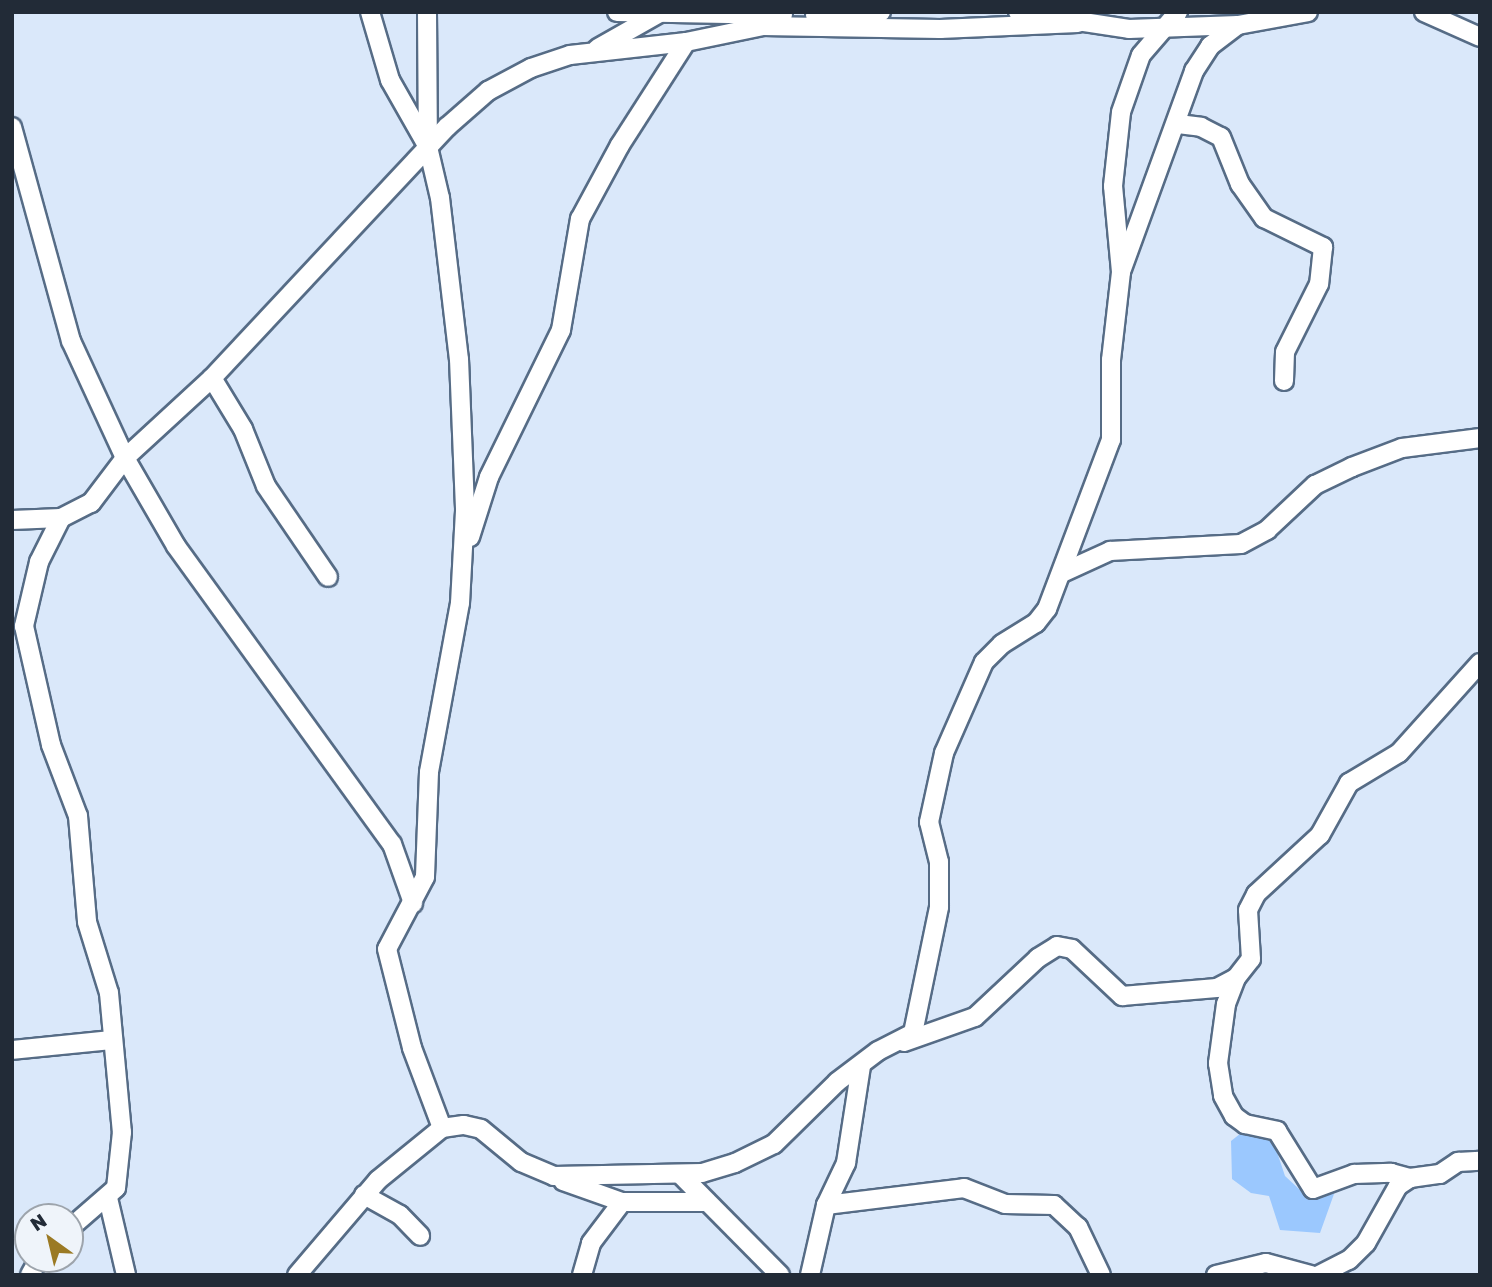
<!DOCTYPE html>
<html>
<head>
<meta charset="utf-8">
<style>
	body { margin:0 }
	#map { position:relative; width:1492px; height:1287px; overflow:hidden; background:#dae8fa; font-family:"Golos Text",sans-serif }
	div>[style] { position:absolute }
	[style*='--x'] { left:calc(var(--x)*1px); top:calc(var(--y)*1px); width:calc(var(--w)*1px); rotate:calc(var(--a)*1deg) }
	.water>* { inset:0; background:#9bc8fe }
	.roads { filter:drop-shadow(2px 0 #566c86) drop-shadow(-2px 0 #566c86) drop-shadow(0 2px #566c86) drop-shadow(0 -2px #566c86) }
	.street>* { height:18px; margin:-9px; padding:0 9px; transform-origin:9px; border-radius:9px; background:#fff }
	span { translate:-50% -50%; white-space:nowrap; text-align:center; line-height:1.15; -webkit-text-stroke:5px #eff4fa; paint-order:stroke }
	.frame { position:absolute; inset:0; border:14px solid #222b37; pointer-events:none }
	.north { position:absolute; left:14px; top:1203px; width:70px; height:70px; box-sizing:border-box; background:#eff4fa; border:2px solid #9da4ac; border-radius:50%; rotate:326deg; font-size:19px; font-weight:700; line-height:28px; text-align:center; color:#222b37 }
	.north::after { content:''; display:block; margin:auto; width:24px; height:32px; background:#9b7a24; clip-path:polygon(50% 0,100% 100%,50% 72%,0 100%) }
</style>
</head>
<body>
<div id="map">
	<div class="water">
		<i style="clip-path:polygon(1250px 1126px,1271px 1134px,1285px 1176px,1299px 1189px,1312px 1196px,1334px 1194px,1320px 1233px,1280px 1230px,1269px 1196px,1251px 1193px,1232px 1179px,1231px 1141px)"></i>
	</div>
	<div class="roads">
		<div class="street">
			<i style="--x:370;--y:12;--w:71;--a:73.6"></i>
			<i style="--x:390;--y:80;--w:77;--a:60.4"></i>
			<i style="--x:427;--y:12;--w:135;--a:89.6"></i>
			<i style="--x:428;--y:147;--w:52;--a:76.8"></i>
			<i style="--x:440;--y:198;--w:162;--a:83.3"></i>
			<i style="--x:459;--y:359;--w:152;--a:87.7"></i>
			<i style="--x:465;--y:511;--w:92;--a:93.1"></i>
			<i style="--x:460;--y:603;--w:172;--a:100.4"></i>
			<i style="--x:429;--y:772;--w:105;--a:92.2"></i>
			<i style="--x:425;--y:877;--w:81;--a:117.8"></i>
			<i style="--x:387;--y:949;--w:102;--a:75.8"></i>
			<i style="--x:412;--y:1048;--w:85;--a:69.4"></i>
			<i style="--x:617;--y:12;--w:166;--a:1"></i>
			<i style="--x:1018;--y:12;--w:112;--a:8.7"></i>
			<i style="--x:1129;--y:29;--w:109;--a:-2.1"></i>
			<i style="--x:1238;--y:25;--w:71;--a:-10.5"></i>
			<i style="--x:1424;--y:12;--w:61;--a:24.1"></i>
			<i style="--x:815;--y:15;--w:66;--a:-2.6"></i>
			<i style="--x:598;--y:48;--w:69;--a:-29.5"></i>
			<i style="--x:1178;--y:124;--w:23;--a:7"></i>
			<i style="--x:1201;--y:127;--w:22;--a:27"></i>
			<i style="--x:1221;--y:137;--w:51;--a:68"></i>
			<i style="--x:1240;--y:184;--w:42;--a:54.8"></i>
			<i style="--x:1264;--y:218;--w:66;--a:26.2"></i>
			<i style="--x:1323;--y:247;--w:37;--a:96"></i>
			<i style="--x:1319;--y:284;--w:76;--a:116.6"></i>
			<i style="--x:1285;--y:352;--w:29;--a:92"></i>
			<i style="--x:12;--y:127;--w:222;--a:74.6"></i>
			<i style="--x:71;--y:341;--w:129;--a:65.2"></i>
			<i style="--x:125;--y:458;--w:102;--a:59.9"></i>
			<i style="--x:176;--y:546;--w:368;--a:54.1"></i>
			<i style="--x:392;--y:844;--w:63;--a:70.4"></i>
			<i style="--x:1122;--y:269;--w:211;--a:-70"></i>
			<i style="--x:1194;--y:71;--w:30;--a:-57"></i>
			<i style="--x:1210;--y:46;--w:35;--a:-37"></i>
			<i style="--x:212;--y:378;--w:60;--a:58.7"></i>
			<i style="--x:243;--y:429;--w:61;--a:68"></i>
			<i style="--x:266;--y:486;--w:110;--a:55.7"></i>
			<i style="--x:61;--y:518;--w:49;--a:116.6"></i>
			<i style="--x:39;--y:562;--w:66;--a:103.2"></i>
			<i style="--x:24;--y:626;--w:122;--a:77.2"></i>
			<i style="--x:51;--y:745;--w:76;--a:69.2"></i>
			<i style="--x:78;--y:816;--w:106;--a:85.1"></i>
			<i style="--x:87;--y:922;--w:74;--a:72.8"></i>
			<i style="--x:109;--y:993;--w:140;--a:84.7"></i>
			<i style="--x:122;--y:1132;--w:56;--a:96.1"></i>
			<i style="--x:116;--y:1188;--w:61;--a:139"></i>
			<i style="--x:12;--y:520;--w:49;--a:-2.3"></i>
			<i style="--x:61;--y:518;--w:34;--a:-27"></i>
			<i style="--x:91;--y:503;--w:56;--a:-52.9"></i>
			<i style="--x:125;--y:458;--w:118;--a:-42.6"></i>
			<i style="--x:212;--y:378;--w:344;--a:-46.9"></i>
			<i style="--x:447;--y:127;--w:55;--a:-41.3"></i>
			<i style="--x:488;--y:91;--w:49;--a:-28.1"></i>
			<i style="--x:531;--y:68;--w:41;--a:-18.4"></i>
			<i style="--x:570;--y:55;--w:117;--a:-6.4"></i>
			<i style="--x:686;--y:42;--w:79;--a:-11.7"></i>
			<i style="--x:763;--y:26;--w:177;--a:1"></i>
			<i style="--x:940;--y:29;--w:138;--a:-2.5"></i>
			<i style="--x:470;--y:537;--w:63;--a:-72.4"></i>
			<i style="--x:489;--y:477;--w:164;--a:-63.9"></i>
			<i style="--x:561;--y:330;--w:113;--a:-80.3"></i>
			<i style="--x:580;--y:219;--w:84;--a:-61.6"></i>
			<i style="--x:620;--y:145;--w:122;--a:-57.3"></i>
			<i style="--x:1064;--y:572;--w:51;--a:-24.5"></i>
			<i style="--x:1110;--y:551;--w:131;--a:-3.1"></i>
			<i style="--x:1241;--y:544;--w:30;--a:-28"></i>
			<i style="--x:1267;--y:530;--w:66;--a:-43.2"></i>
			<i style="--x:1315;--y:485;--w:41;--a:-25.9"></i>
			<i style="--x:1352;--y:467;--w:53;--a:-20.8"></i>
			<i style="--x:1402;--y:448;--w:79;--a:-7.3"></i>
			<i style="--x:1236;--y:978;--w:28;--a:111"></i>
			<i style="--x:1226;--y:1004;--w:60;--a:97.7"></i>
			<i style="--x:1218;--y:1063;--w:33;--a:81"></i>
			<i style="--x:1223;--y:1096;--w:23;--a:61"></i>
			<i style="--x:1234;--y:1116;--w:14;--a:36"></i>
			<i style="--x:1245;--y:1124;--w:33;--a:12"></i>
			<i style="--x:1277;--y:1131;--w:68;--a:58.2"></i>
			<i style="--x:1313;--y:1189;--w:44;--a:-20.1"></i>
			<i style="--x:1354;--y:1174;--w:37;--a:-2"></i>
			<i style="--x:1391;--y:1173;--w:20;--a:15"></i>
			<i style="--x:904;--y:1042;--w:75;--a:-19.4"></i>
			<i style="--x:975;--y:1017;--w:86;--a:-43.1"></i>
			<i style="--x:1038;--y:958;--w:22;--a:-32"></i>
			<i style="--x:1057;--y:946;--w:15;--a:11"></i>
			<i style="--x:1072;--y:949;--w:69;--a:43.2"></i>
			<i style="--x:1122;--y:996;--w:95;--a:-4.8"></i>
			<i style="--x:1217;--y:988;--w:21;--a:-28"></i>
			<i style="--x:1236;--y:978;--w:24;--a:-52"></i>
			<i style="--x:1251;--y:959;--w:49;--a:-93.5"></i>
			<i style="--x:1248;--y:910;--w:18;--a:-63"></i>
			<i style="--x:1256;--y:894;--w:87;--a:-42.7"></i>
			<i style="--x:1320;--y:835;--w:60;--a:-60.9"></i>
			<i style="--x:1349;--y:783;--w:58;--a:-31"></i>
			<i style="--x:1399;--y:753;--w:121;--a:-48"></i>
			<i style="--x:12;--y:1050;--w:101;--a:-5.7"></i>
			<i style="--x:681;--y:1175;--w:141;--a:45.3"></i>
			<i style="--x:563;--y:1181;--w:63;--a:19.6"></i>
			<i style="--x:622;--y:1202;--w:85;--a:0"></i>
			<i style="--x:364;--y:1195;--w:41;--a:29.1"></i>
			<i style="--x:400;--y:1215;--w:29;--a:46"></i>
			<i style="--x:108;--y:1198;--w:79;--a:76.8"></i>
			<i style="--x:826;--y:1205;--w:139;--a:-7"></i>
			<i style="--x:964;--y:1188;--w:44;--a:21.3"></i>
			<i style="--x:1005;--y:1204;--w:49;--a:1.2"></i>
			<i style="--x:1054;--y:1205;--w:33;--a:43"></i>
			<i style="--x:1078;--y:1227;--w:53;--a:64.4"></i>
			<i style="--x:30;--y:1275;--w:18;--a:-61"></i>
			<i style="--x:297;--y:1275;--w:125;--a:-49.5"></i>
			<i style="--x:378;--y:1180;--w:82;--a:-39.1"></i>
			<i style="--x:442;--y:1128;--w:22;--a:-8"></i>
			<i style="--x:464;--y:1125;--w:17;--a:13"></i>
			<i style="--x:481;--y:1129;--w:52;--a:39.5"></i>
			<i style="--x:521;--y:1162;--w:36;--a:23"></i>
			<i style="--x:554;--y:1176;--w:148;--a:-1.2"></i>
			<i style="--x:702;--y:1173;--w:34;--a:-17"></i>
			<i style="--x:735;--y:1163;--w:43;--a:-26"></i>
			<i style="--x:774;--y:1144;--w:88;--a:-44.5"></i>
			<i style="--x:837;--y:1082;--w:51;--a:-37.1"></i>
			<i style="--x:878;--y:1051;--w:39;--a:-27"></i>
			<i style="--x:913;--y:1033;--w:129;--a:-78.3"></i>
			<i style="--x:939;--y:907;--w:45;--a:-90"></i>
			<i style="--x:939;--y:862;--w:41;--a:-104"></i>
			<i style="--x:929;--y:822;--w:71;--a:-77.7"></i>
			<i style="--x:944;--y:753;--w:99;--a:-66.3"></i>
			<i style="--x:984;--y:662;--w:25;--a:-45"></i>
			<i style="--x:1002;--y:644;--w:40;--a:-32"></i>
			<i style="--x:1036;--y:623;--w:18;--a:-52"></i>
			<i style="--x:1047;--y:609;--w:181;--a:-69.3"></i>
			<i style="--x:1111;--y:440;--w:80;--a:-90"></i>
			<i style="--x:1111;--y:360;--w:89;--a:-83.5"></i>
			<i style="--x:1121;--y:272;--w:86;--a:-95.3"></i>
			<i style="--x:1113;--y:186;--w:74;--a:-83.8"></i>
			<i style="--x:1121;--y:112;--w:60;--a:-70.7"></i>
			<i style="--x:1141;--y:55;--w:57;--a:-49.3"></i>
			<i style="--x:582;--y:1275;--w:33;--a:-74"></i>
			<i style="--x:591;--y:1243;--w:51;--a:-52.9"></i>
			<i style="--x:810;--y:1275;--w:72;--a:-77.1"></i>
			<i style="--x:826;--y:1205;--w:47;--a:-64.5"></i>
			<i style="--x:846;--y:1163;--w:98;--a:-81.2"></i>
			<i style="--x:1216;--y:1275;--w:51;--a:-13.5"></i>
			<i style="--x:1266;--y:1263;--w:47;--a:14.9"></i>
			<i style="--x:1319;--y:1275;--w:34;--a:-27"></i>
			<i style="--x:1349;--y:1260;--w:24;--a:-45"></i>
			<i style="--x:1366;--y:1243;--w:65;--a:-60.7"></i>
			<i style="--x:1398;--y:1186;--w:14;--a:-34"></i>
			<i style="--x:1410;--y:1178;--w:30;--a:-8"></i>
			<i style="--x:1440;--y:1174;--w:22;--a:-34"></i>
			<i style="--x:1458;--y:1162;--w:22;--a:-3"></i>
		</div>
	</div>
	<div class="frame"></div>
	<div class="north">N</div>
</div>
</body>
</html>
